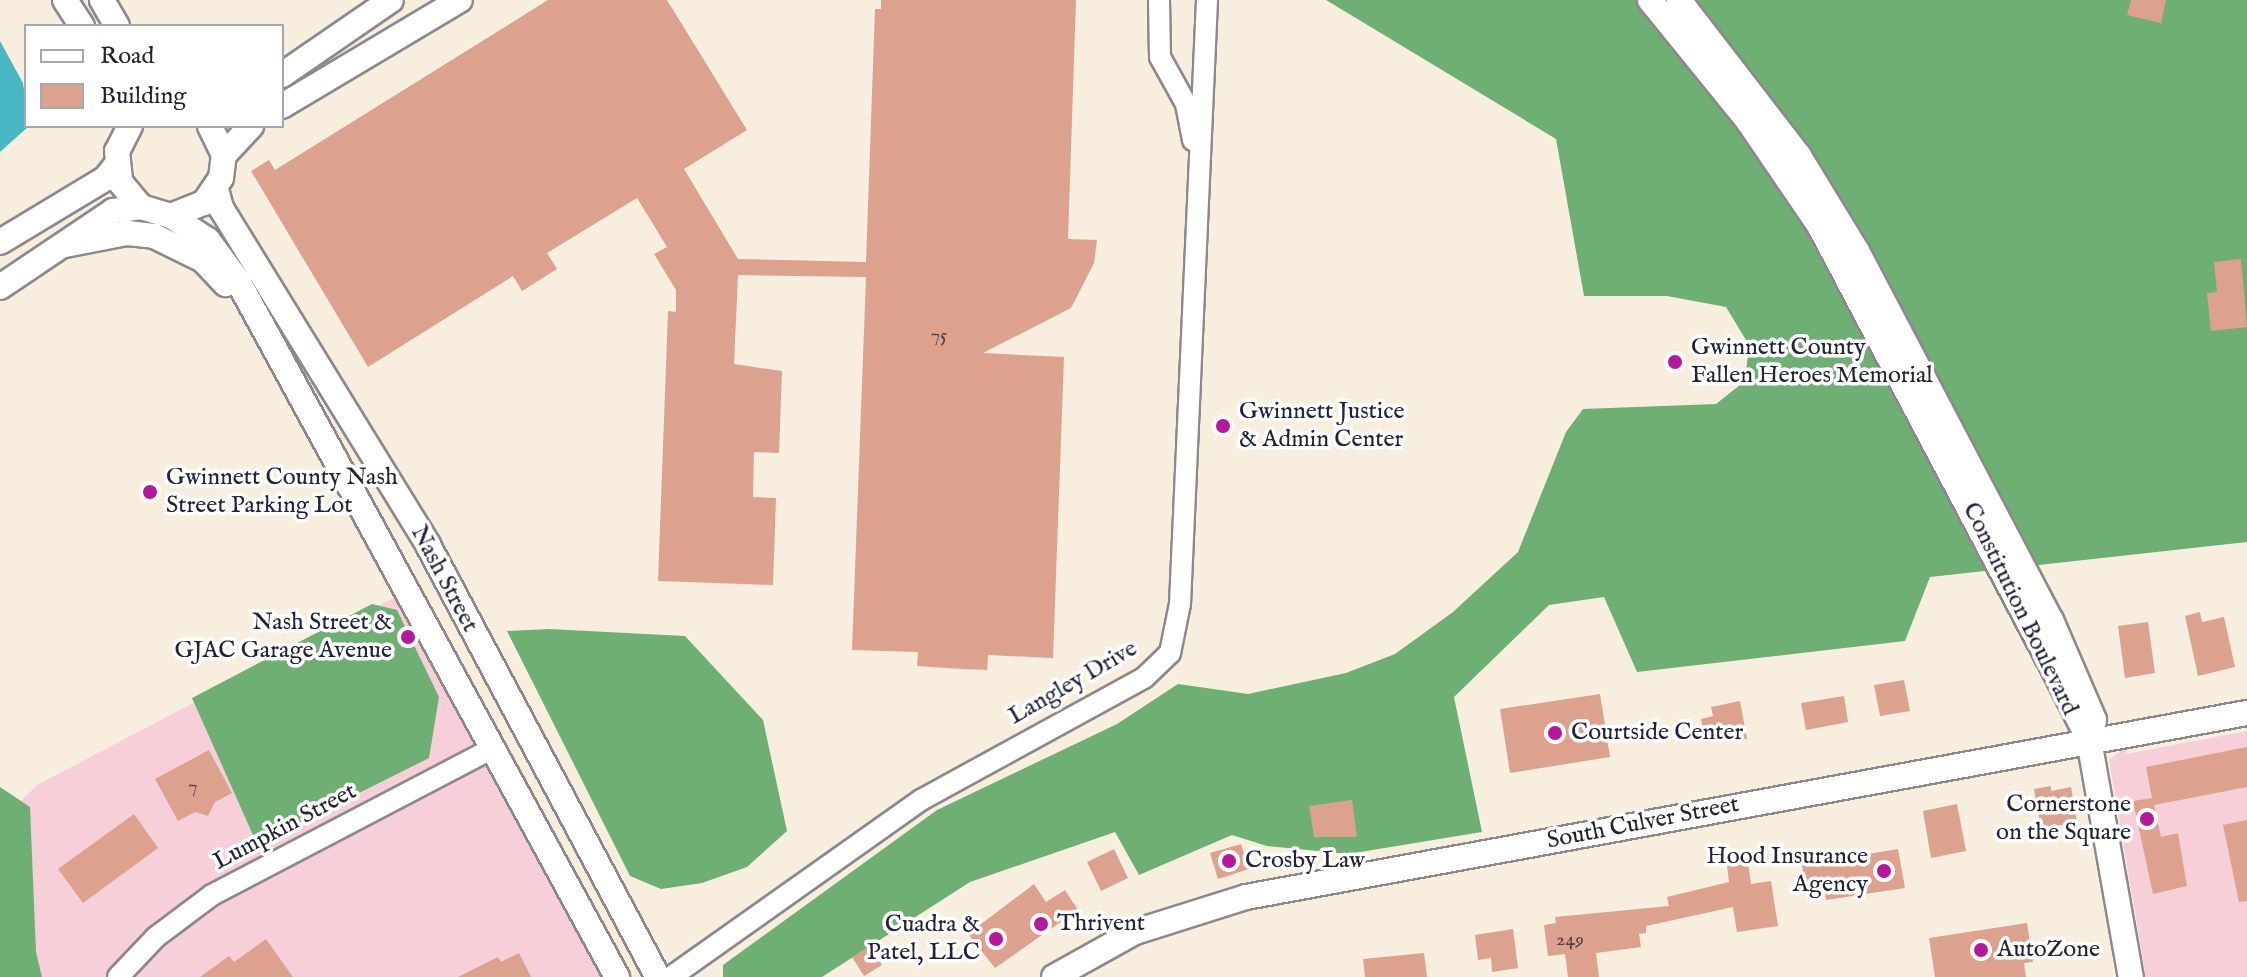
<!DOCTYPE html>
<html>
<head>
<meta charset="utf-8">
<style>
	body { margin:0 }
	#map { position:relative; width:2247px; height:977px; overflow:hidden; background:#f8eede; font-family:"IM FELL English",serif }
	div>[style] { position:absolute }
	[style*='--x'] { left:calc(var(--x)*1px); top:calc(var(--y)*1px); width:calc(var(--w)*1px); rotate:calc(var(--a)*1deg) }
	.built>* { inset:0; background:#f6cfd8 }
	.forest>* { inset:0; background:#6eb073 }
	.water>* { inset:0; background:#49b7c3 }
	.building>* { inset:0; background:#dda28e }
	.roads { filter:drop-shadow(2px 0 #8d888c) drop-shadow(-2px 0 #8d888c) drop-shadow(0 2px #8d888c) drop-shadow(0 -2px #8d888c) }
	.minor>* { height:20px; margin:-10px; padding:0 10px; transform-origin:10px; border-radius:10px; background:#fff }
	.tertiary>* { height:24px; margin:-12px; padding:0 12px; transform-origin:12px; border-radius:12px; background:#fff }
	.dots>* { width:22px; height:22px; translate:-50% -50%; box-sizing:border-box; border:4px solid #fff; border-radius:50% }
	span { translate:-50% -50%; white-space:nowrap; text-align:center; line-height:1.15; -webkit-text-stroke:7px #fff; paint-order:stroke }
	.number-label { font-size:20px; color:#514250 }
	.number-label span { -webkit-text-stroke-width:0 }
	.poi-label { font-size:24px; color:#22223b }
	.left { translate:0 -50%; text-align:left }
	.right { translate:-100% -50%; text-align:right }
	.street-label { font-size:24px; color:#22223b }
	.legend { position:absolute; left:24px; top:24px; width:260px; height:104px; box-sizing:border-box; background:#fff; border:2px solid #a7a7b1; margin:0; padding:10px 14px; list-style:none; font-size:24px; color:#22223b }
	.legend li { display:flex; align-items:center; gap:16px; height:40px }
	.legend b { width:40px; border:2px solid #a7a7b1 }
</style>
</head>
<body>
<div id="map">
	<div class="built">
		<i style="clip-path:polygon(401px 594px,604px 977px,0 977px,0 822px,37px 785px)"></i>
		<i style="clip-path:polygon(2247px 731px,2247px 977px,2146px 977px,2109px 760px,2125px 748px,2127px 754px)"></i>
	</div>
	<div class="forest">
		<i style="clip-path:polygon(1326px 0,2247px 0,2247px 542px,1930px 577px,1905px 641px,1637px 672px,1604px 597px,1549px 605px,1454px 697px,1482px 832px,1348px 854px,1267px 846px,1232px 835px,1139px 875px,1115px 832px,970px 882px,822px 977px,723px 977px,723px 965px,937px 810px,1117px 724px,1178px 684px,1248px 694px,1346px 673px,1395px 654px,1453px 612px,1518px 552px,1566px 432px,1583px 409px,1716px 404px,1745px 381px,1749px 345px,1726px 307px,1667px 296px,1584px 296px,1556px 139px)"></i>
		<i style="clip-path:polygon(372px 604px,397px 610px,439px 697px,429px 758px,257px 844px,192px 698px)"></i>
		<i style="clip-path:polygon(549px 629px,685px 636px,763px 720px,787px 831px,747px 867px,702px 883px,661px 889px,630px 876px,507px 631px)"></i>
		<i style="clip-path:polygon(0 787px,30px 807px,36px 952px,42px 977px,0 977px)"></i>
	</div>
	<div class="water">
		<i style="clip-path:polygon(0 41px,23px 83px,29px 126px,0 152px)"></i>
	</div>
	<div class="building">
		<i style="clip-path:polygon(548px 0,667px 0,747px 130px,684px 169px,738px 259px,866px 262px,875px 9px,881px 9px,881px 0,1076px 0,1068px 239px,1097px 240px,1094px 263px,1071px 308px,983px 353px,1064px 357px,1053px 658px,988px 655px,987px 670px,962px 669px,917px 666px,918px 652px,852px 650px,866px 277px,738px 275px,734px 364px,782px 371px,779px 453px,754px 452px,753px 497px,776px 498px,773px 585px,658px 581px,668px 311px,676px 312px,676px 290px,654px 254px,667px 247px,637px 198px,547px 253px,557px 269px,522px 291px,513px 276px,368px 367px,251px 171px,269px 160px,275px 170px)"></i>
		<i style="clip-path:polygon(2131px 0,2166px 0,2161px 23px,2127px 15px)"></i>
		<i style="clip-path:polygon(2241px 259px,2247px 327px,2211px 331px,2207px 293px,2217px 292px,2214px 262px)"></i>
		<i style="clip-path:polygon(2200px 612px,2202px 622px,2224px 617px,2235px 667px,2198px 676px,2185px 616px)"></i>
		<i style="clip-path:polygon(2148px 622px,2155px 673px,2125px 678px,2118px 626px)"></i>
		<i style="clip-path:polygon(1904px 680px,1910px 711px,1880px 716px,1874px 685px)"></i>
		<i style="clip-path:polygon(1600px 694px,1610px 757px,1510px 773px,1500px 709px)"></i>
		<i style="clip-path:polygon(1844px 696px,1848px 722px,1806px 730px,1801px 703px)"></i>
		<i style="clip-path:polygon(1740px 701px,1747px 739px,1706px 743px,1701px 719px,1713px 716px,1711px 707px)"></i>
		<i style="clip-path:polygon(2247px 747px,2247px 787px,2154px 805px,2161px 837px,2178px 833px,2187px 886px,2153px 894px,2133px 801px,2152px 798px,2146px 767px)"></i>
		<i style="clip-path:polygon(209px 750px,232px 793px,215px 802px,208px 816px,195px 812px,178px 821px,155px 779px)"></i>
		<i style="clip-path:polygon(2051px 786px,2051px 791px,2071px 787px,2077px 822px,2041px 829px,2034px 789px)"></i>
		<i style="clip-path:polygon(1352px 800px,1357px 837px,1314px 837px,1309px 806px)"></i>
		<i style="clip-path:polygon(1957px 804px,1966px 851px,1931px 858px,1923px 811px)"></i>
		<i style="clip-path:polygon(134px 814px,158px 848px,83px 903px,58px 869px)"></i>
		<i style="clip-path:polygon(2247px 820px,2247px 901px,2239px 902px,2223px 825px)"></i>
		<i style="clip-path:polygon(1241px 844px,1249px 869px,1218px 879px,1210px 853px)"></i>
		<i style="clip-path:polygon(1114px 849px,1128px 878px,1101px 891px,1087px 862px)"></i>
		<i style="clip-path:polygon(1898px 849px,1905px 888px,1826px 900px,1825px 893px,1807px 896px,1802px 865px)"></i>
		<i style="clip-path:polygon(1747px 855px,1751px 884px,1771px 881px,1778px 926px,1737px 932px,1733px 907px,1646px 926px,1646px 933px,1639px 934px,1641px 947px,1596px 953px,1599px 977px,1568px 977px,1565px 954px,1548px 956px,1544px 925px,1556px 923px,1555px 917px,1669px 906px,1667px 897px,1729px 882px,1726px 858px)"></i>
		<i style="clip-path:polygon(1034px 884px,1046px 902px,1065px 890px,1078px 910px,995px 968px,968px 934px)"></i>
		<i style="clip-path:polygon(2027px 923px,2033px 962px,2024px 963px,2026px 977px,1935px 977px,1929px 938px)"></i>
		<i style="clip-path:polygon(1513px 929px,1518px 968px,1492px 972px,1491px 958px,1478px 960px,1475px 935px)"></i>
		<i style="clip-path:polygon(266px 939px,293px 977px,200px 977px,229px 956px,234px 962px)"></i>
		<i style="clip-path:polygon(870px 946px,882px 965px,864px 976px,852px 957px)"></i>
		<i style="clip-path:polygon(519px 953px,531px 977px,458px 977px,498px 957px,501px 962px)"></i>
		<i style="clip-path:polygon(1424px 953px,1427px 977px,1365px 977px,1363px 959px)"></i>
	</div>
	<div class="roads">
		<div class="minor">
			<i style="--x:1159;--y:0;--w:57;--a:89"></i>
			<i style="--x:1160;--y:57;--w:54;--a:61"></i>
			<i style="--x:1186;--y:104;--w:37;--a:79"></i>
			<i style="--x:118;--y:977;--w:55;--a:-46.5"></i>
			<i style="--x:156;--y:937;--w:70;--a:-36.9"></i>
			<i style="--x:212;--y:895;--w:317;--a:-27.6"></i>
			<i style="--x:671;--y:977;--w:306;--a:-35.3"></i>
			<i style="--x:921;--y:800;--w:254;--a:-28.7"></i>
			<i style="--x:1144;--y:678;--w:36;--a:-44"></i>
			<i style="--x:1170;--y:653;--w:50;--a:-78.5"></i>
			<i style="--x:1180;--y:604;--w:605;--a:-87.44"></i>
		</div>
		<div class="tertiary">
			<i style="--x:65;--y:0;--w:31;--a:57"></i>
			<i style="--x:102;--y:0;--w:30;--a:60"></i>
			<i style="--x:1650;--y:0;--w:156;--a:51"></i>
			<i style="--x:1748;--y:121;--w:128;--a:55.8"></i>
			<i style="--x:1820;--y:227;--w:501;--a:62.16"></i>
			<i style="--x:2054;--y:670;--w:78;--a:63.4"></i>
			<i style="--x:2089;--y:740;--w:241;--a:80"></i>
			<i style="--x:1679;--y:0;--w:197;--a:52.4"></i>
			<i style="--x:1799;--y:156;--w:111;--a:58.6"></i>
			<i style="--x:1857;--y:251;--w:417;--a:62.3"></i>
			<i style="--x:2051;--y:620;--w:109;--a:66.7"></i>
			<i style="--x:2094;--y:720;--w:21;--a:104"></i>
			<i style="--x:282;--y:75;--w:132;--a:-34.5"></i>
			<i style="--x:282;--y:106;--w:207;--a:-30.8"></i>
			<i style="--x:130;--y:126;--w:28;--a:117"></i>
			<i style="--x:117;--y:151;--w:31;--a:84"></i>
			<i style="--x:120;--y:182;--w:33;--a:50"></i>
			<i style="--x:141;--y:207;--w:31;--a:17"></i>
			<i style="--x:171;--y:216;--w:35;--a:-22"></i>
			<i style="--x:204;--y:203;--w:30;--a:-56"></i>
			<i style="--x:221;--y:178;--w:23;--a:-83"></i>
			<i style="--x:224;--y:155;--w:32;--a:-116"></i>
			<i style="--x:224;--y:155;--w:40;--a:-47"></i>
			<i style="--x:216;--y:189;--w:20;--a:75"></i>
			<i style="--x:221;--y:208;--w:395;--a:58.4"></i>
			<i style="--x:428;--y:545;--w:489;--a:62"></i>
			<i style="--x:171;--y:216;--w:44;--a:33"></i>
			<i style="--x:208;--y:240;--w:51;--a:53.8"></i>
			<i style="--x:238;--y:281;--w:793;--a:61.43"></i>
			<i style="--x:0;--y:242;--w:124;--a:-31.1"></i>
			<i style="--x:106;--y:178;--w:16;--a:-52"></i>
			<i style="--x:65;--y:245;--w:63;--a:-11"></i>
			<i style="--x:127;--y:233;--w:27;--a:6"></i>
			<i style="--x:154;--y:236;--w:55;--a:26.1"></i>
			<i style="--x:203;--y:260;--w:33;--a:47"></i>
			<i style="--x:0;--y:287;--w:136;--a:-33.9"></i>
			<i style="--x:113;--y:211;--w:28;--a:-8"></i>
			<i style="--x:1054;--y:977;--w:93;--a:-29.1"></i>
			<i style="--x:1135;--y:932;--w:116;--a:-17.5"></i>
			<i style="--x:1246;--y:897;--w:1018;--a:-10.42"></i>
		</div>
	</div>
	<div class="dots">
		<i style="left:1675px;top:362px;background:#b5179e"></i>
		<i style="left:1223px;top:426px;background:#b5179e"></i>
		<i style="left:150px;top:492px;background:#b5179e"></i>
		<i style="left:408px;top:637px;background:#b5179e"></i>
		<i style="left:1555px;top:733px;background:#b5179e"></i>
		<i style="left:2147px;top:819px;background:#b5179e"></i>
		<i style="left:1229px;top:861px;background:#b5179e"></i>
		<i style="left:1884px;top:871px;background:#b5179e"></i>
		<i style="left:1041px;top:924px;background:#b5179e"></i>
		<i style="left:996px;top:939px;background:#b5179e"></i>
		<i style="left:1981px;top:950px;background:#b5179e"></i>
	</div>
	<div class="number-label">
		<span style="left:939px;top:335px">75</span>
		<span style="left:193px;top:786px">7</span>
		<span style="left:1570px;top:939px">249</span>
	</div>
	<div class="poi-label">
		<span class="left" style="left:1691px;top:362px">Gwinnett County<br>Fallen Heroes Memorial</span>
		<span class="left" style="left:1239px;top:426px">Gwinnett Justice<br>&amp; Admin Center</span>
		<span class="left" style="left:166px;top:492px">Gwinnett County Nash<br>Street Parking Lot</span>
		<span class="right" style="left:392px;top:637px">Nash Street &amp;<br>GJAC Garage Avenue</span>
		<span class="left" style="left:1571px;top:733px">Courtside Center</span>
		<span class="right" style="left:2131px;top:819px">Cornerstone<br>on the Square</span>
		<span class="right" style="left:1868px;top:871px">Hood Insurance<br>Agency</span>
		<span class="left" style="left:1245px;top:861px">Crosby Law</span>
		<span class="left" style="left:1057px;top:924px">Thrivent</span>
		<span class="right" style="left:980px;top:939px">Cuadra &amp;<br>Patel, LLC</span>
		<span class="left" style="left:1997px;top:950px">AutoZone</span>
	</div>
	<div class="street-label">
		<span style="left:444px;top:579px;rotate:62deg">Nash Street</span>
		<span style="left:2020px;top:609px;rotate:64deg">Constitution Boulevard</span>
		<span style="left:1073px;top:683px;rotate:-30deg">Langley Drive</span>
		<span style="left:1643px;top:823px;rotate:-11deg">South Culver Street</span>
		<span style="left:285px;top:827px;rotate:-28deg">Lumpkin Street</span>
	</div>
	<ul class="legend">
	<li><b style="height:10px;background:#fff"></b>Road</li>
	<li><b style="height:22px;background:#dda28e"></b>Building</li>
	</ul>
</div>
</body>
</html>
